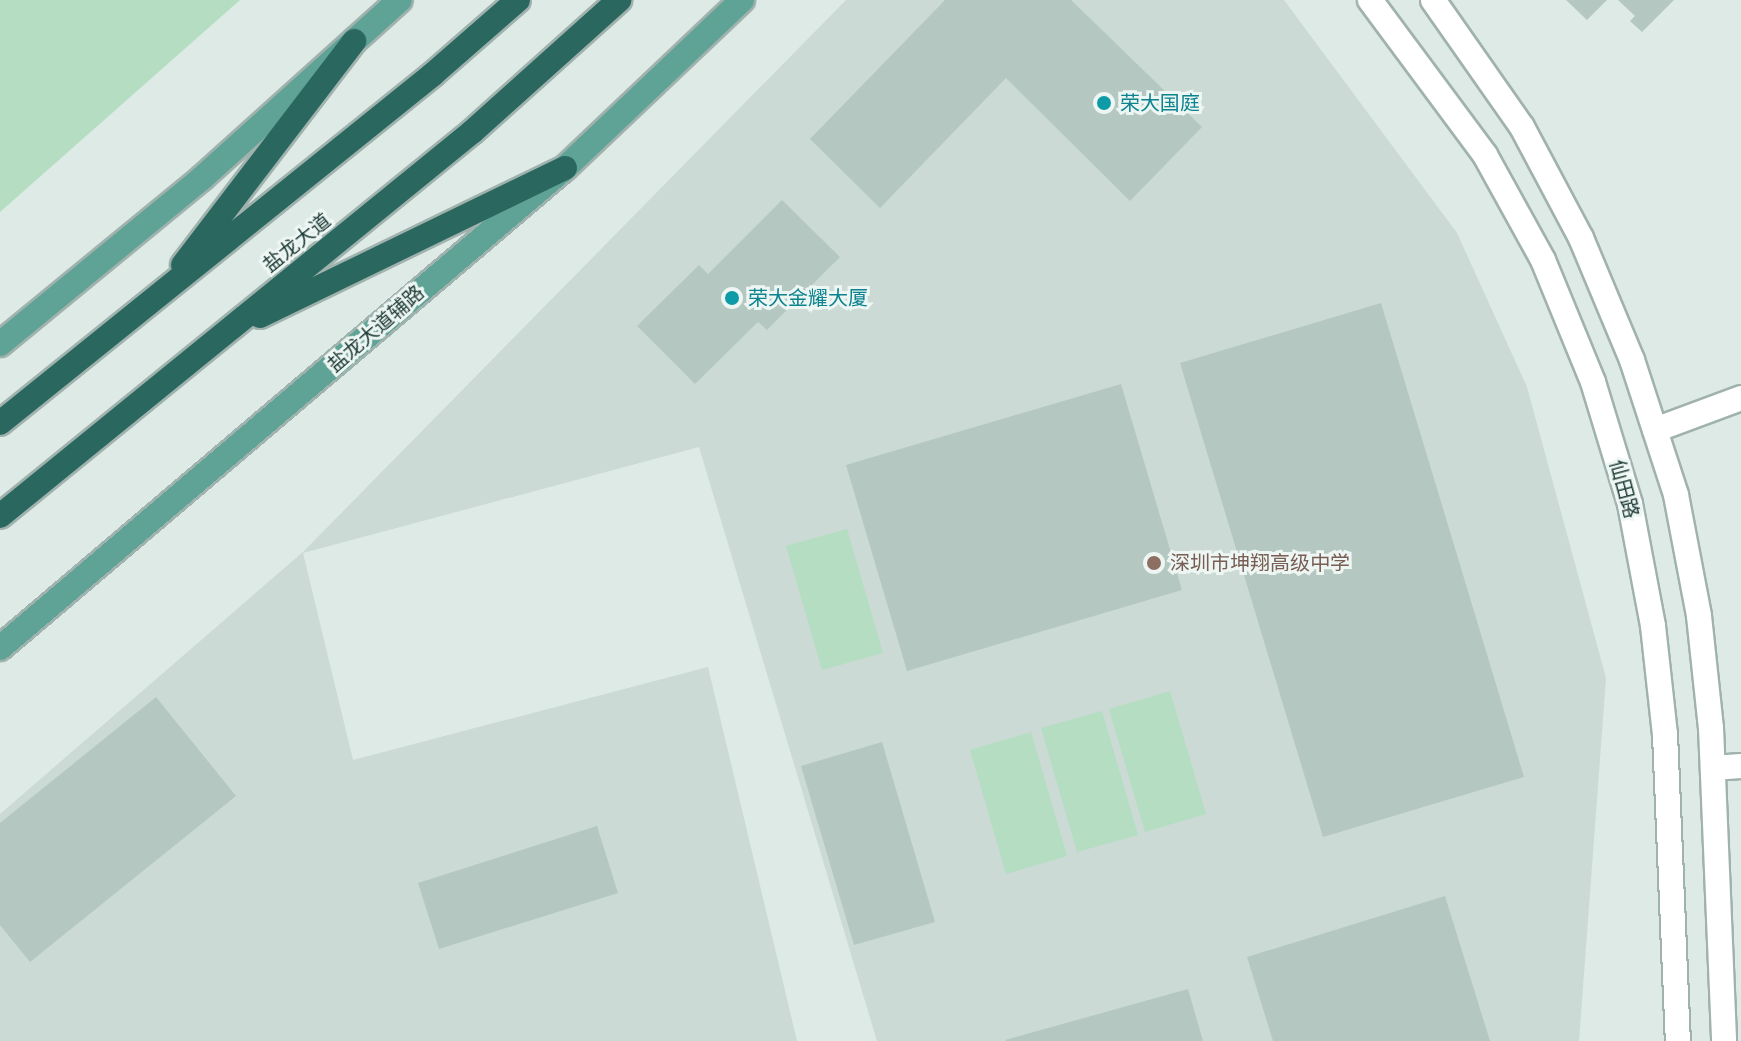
<!DOCTYPE html>
<html>
<head>
<meta charset="utf-8">
<style>
	body { margin:0 }
	#map { position:relative; width:1741px; height:1041px; overflow:hidden; background:#ddeae5; font-family:"Fira Sans Condensed","Noto Sans SC",sans-serif }
	div>[style] { position:absolute }
	[style*='--x'] { left:calc(var(--x)*1px); top:calc(var(--y)*1px); width:calc(var(--w)*1px); rotate:calc(var(--a)*1deg) }
	.built>* { inset:0; background:#cbdad4 }
	.green>* { inset:0; background:#b4ddc2 }
	.building>* { inset:0; background:#b5c7c1 }
	.roads { filter:drop-shadow(2px 0 #a0b2ad) drop-shadow(-2px 0 #a0b2ad) drop-shadow(0 2px #a0b2ad) drop-shadow(0 -2px #a0b2ad) }
	.minor>* { height:24px; margin:-12px; padding:0 12px; transform-origin:12px; border-radius:12px; background:#fff }
	.major>* { height:24px; margin:-12px; padding:0 12px; transform-origin:12px; border-radius:12px; background:#5fa296 }
	.highway>* { height:24px; margin:-12px; padding:0 12px; transform-origin:12px; border-radius:12px; background:#29675f }
	.dots>* { width:22px; height:22px; translate:-50% -50%; box-sizing:border-box; border:4px solid #edf6f3; border-radius:50% }
	span { translate:-50% -50%; white-space:nowrap; text-align:center; line-height:1.15; -webkit-text-stroke:6px #edf6f3; paint-order:stroke }
	.culture-label { font-size:20px; color:#0d838f }
	.left { translate:0 -50%; text-align:left }
	.street-label { font-size:20px; color:#1e3a35 }
	.education-label { font-size:20px; color:#785e54 }
</style>
</head>
<body>
<div id="map">
	<div class="built">
		<i style="clip-path:polygon(846px 0,1284px 0,1457px 233px,1527px 387px,1606px 678px,1579px 1041px,877px 1041px,699px 447px,303px 553px,353px 760px,708px 667px,797px 1041px,0 1041px,0 814px,303px 552px)"></i>
	</div>
	<div class="green">
		<i style="clip-path:polygon(0 0,240px 0,0 212px)"></i>
		<i style="clip-path:polygon(847px 529px,883px 653px,822px 670px,786px 546px)"></i>
		<i style="clip-path:polygon(1170px 691px,1206px 814px,1145px 832px,1109px 709px)"></i>
		<i style="clip-path:polygon(1102px 711px,1138px 835px,1077px 852px,1041px 728px)"></i>
		<i style="clip-path:polygon(1031px 732px,1067px 856px,1006px 874px,970px 750px)"></i>
	</div>
	<div class="building">
		<i style="clip-path:polygon(945px 0,1071px 0,1202px 127px,1130px 201px,1006px 78px,880px 208px,810px 139px)"></i>
		<i style="clip-path:polygon(1566px 0,1607px 0,1587px 20px)"></i>
		<i style="clip-path:polygon(1618px 0,1674px 0,1642px 32px,1630px 21px,1635px 16px)"></i>
		<i style="clip-path:polygon(782px 200px,840px 257px,767px 330px,758px 322px,695px 384px,637px 326px,699px 265px,708px 274px)"></i>
		<i style="clip-path:polygon(1381px 303px,1524px 777px,1323px 837px,1180px 363px)"></i>
		<i style="clip-path:polygon(1121px 384px,1182px 590px,907px 671px,846px 465px)"></i>
		<i style="clip-path:polygon(156px 697px,236px 796px,30px 962px,0 925px,0 823px)"></i>
		<i style="clip-path:polygon(882px 742px,935px 922px,854px 945px,801px 766px)"></i>
		<i style="clip-path:polygon(597px 826px,618px 893px,439px 949px,418px 883px)"></i>
		<i style="clip-path:polygon(1445px 896px,1490px 1041px,1273px 1041px,1247px 957px)"></i>
		<i style="clip-path:polygon(1188px 989px,1203px 1041px,1006px 1041px,1005px 1040px)"></i>
	</div>
	<div class="roads">
		<div class="minor">
			<i style="--x:1370;--y:0;--w:193;--a:53.4"></i>
			<i style="--x:1485;--y:155;--w:120;--a:61.1"></i>
			<i style="--x:1543;--y:260;--w:132;--a:67.7"></i>
			<i style="--x:1593;--y:382;--w:127;--a:73.1"></i>
			<i style="--x:1630;--y:504;--w:124;--a:79.3"></i>
			<i style="--x:1653;--y:626;--w:109;--a:83.7"></i>
			<i style="--x:1665;--y:734;--w:307;--a:87.6"></i>
			<i style="--x:1433;--y:0;--w:155;--a:55"></i>
			<i style="--x:1522;--y:127;--w:126;--a:62"></i>
			<i style="--x:1581;--y:238;--w:132;--a:67.3"></i>
			<i style="--x:1632;--y:360;--w:142;--a:71.9"></i>
			<i style="--x:1676;--y:495;--w:123;--a:79.2"></i>
			<i style="--x:1699;--y:616;--w:113;--a:83.9"></i>
			<i style="--x:1711;--y:728;--w:313;--a:87.6"></i>
			<i style="--x:1655;--y:430;--w:92;--a:-20.4"></i>
			<i style="--x:1713;--y:768;--w:28;--a:-4"></i>
		</div>
		<div class="major">
			<i style="--x:0;--y:344;--w:261;--a:-39.4"></i>
			<i style="--x:202;--y:178;--w:266;--a:-42"></i>
			<i style="--x:0;--y:648;--w:741;--a:-40.35"></i>
			<i style="--x:565;--y:168;--w:244;--a:-43.5"></i>
		</div>
		<div class="highway">
			<i style="--x:183;--y:265;--w:282;--a:-52.6"></i>
			<i style="--x:260;--y:316;--w:339;--a:-25.9"></i>
			<i style="--x:0;--y:423;--w:555;--a:-38.85"></i>
			<i style="--x:432;--y:75;--w:114;--a:-41.1"></i>
			<i style="--x:0;--y:516;--w:608;--a:-39.13"></i>
			<i style="--x:472;--y:132;--w:198;--a:-41.9"></i>
		</div>
	</div>
	<div class="dots">
		<i style="left:1104px;top:103px;background:#0f9aa8"></i>
		<i style="left:732px;top:298px;background:#0f9aa8"></i>
		<i style="left:1154px;top:563px;background:#8d6e63"></i>
	</div>
	<div class="culture-label">
		<span class="left" style="left:1120px;top:103px">荣大国庭</span>
		<span class="left" style="left:748px;top:298px">荣大金耀大厦</span>
	</div>
	<div class="street-label">
		<span style="left:297px;top:243px;rotate:-39deg">盐龙大道</span>
		<span style="left:376px;top:329px;rotate:-41deg">盐龙大道辅路</span>
		<span style="left:1624px;top:489px;rotate:75deg">仙田路</span>
	</div>
	<div class="education-label">
		<span class="left" style="left:1170px;top:563px">深圳市坤翔高级中学</span>
	</div>
</div>
</body>
</html>
